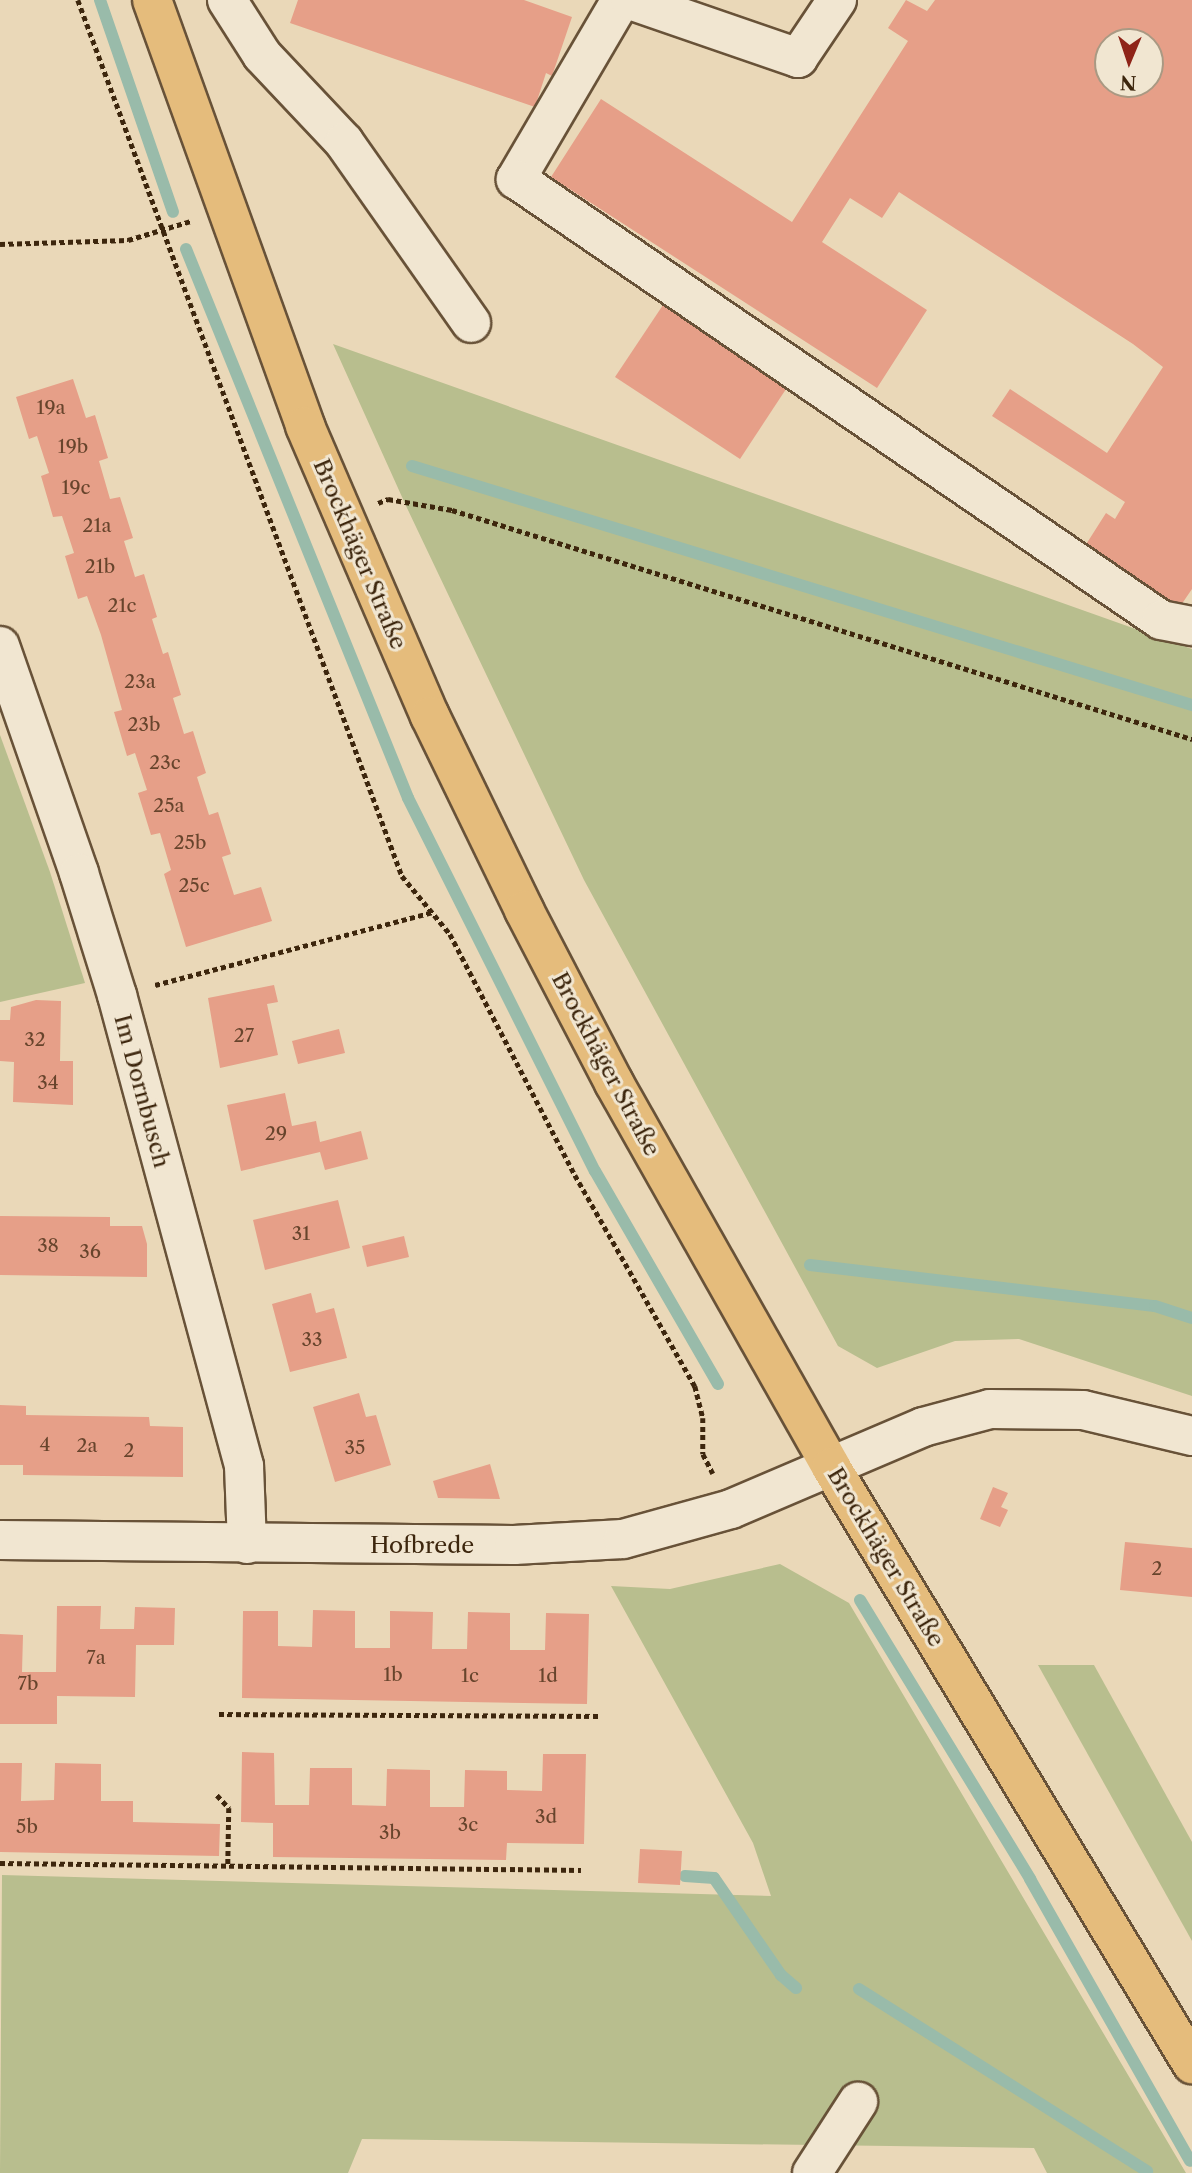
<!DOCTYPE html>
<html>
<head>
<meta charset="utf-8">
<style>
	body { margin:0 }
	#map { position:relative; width:1192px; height:2173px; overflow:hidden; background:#ead8b8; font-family:"Libre Caslon Text",serif }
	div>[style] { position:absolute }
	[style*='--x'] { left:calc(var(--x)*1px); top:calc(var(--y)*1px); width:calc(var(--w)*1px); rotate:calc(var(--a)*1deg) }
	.green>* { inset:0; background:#b8be8e }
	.stream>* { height:12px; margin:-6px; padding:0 6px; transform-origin:6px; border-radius:6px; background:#9ba }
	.building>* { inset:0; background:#e69f88 }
	.path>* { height:4.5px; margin-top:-2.25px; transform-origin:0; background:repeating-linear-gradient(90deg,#3d260d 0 5px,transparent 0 8.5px) }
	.roads { filter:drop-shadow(2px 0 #685238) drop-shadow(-2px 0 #685238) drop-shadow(0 2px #685238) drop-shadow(0 -2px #685238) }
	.minor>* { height:38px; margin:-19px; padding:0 19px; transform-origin:19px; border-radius:19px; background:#f1e6d1 }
	.major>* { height:38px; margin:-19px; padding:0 19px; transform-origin:19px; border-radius:19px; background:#e5bc7c }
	span { translate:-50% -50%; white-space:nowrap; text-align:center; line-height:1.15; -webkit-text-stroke:6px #f1e6d1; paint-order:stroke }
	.number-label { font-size:19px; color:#67442c }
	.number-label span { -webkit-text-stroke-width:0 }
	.street-label { font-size:23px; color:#3d260d }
	.north { position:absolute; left:1094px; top:28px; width:70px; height:70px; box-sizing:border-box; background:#f1e6d1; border:2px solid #a99983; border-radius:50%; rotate:182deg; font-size:19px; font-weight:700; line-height:28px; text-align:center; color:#3d260d }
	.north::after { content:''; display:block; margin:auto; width:24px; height:32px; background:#8f2418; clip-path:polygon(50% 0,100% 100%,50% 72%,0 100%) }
</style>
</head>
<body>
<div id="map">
	<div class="green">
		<i style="clip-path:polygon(333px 344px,1192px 649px,1192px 1396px,1019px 1339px,955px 1341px,877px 1368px,838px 1346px,584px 880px,407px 508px)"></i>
		<i style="clip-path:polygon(0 735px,50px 872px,85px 983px,0 1002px)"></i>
		<i style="clip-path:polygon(780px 1564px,849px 1603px,1186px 2173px,1047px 2173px,1034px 2148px,362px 2139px,348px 2173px,0 2173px,2px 1875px,771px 1896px,753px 1843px,611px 1586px,670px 1589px)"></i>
		<i style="clip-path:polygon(1038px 1665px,1094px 1665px,1192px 1842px,1192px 1941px)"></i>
	</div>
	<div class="stream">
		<i style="--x:100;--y:0;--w:224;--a:71"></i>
		<i style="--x:186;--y:249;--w:592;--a:67.98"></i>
		<i style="--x:408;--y:798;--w:417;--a:63.4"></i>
		<i style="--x:595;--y:1171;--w:246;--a:60"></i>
		<i style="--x:412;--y:466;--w:816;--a:17.04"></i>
		<i style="--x:810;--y:1265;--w:347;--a:6.8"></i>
		<i style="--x:1155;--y:1306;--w:39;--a:18"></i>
		<i style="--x:860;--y:1600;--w:327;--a:58.6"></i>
		<i style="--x:1030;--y:1879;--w:324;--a:60.4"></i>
		<i style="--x:685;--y:1876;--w:29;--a:4"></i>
		<i style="--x:714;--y:1878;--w:118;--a:55.4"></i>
		<i style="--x:781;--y:1975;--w:20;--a:41"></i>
		<i style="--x:859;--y:1989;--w:341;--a:32.3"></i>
	</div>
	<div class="building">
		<i style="clip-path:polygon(298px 0,524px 0,572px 17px,552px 76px,546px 73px,535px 107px,290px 23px)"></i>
		<i style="clip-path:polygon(evenodd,906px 0,927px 11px,935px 0,1192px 0,1192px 589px,1179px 608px,1085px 546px,1106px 513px,1115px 519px,1125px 502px,992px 416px,1010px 389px,1107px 453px,1163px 367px,1133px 344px,899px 192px,882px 218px,850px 198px,822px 242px,927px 310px,877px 388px,551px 177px,601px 99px,792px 222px,908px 41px,888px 28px,906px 0,1108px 42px,1150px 42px,1150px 84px,1108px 84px,1108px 42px)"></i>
		<i style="clip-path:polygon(665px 302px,790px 383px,740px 459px,615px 377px)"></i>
		<i style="clip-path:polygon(73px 379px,86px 418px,95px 415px,108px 458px,99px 461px,110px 499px,120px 497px,133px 538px,124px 541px,135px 577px,144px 574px,157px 617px,152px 619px,163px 654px,168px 652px,181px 695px,173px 698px,184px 734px,193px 731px,206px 773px,197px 777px,209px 815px,218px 812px,231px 854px,222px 857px,234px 895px,261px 887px,272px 921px,186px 947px,164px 874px,171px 870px,160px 833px,151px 835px,138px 793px,147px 790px,135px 753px,127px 756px,114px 712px,122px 710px,101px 635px,87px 596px,78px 599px,65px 556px,74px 553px,62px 516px,53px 517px,41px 476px,49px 473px,37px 436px,29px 439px,16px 397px)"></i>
		<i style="clip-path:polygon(274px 985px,278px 1002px,267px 1004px,278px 1055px,220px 1068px,208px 998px)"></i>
		<i style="clip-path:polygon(36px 1000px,61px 1001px,60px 1061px,73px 1061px,73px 1105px,13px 1102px,14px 1062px,0 1061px,0 1020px,10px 1020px,11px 1007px)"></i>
		<i style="clip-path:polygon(339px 1029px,345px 1053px,298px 1064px,292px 1041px)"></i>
		<i style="clip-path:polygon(285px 1093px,292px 1126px,316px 1121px,320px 1142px,361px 1131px,368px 1159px,325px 1170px,320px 1152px,241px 1171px,227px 1105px)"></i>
		<i style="clip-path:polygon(338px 1200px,350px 1248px,265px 1270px,253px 1220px)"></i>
		<i style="clip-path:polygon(0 1216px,110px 1217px,110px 1226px,142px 1226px,147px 1244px,147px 1277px,0 1275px)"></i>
		<i style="clip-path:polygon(404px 1236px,409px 1257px,367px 1267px,362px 1246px)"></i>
		<i style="clip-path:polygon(311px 1293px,316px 1313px,334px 1308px,347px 1358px,290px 1372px,272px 1304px)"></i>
		<i style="clip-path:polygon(359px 1393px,366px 1417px,376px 1415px,391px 1465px,335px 1482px,313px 1407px)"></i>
		<i style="clip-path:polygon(0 1405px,26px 1406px,26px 1415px,149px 1417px,150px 1426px,183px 1427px,183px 1477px,23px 1475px,23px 1465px,0 1465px)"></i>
		<i style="clip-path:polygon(490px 1464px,500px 1499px,438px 1498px,433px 1481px)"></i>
		<i style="clip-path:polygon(993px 1487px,1008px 1493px,1001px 1507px,1008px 1510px,1000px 1527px,980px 1519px)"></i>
		<i style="clip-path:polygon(1125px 1542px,1192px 1548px,1192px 1597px,1120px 1590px)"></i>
		<i style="clip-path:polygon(57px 1606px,101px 1606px,100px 1629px,134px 1629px,135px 1607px,175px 1608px,174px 1645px,136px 1645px,135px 1697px,57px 1696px,57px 1724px,0 1724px,0 1634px,23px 1635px,22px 1672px,56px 1672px)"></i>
		<i style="clip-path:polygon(313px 1610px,355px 1611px,355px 1648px,390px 1648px,390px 1611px,433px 1612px,432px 1649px,467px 1649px,468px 1612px,510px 1613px,510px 1650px,545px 1650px,546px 1613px,589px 1614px,587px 1704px,242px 1698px,243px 1611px,278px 1611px,278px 1646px,312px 1647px)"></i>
		<i style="clip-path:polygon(242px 1752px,274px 1753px,275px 1805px,309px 1805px,310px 1768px,352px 1768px,352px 1805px,386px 1806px,387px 1769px,430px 1770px,430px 1807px,464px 1807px,465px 1770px,507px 1771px,507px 1790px,542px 1791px,543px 1754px,586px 1754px,584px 1844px,507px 1843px,506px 1860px,273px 1857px,273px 1823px,241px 1822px)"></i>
		<i style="clip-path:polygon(0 1763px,22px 1763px,21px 1801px,54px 1800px,55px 1763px,101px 1764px,101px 1801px,133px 1801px,133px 1822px,220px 1824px,219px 1856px,0 1852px)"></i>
		<i style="clip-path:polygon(640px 1849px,682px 1851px,680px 1885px,638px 1883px)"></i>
	</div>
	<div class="path">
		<i style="--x:78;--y:0;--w:934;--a:69.7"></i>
		<i style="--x:402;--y:876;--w:75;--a:50.4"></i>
		<i style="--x:450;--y:934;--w:271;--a:62.6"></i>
		<i style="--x:575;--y:1175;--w:243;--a:60.4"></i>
		<i style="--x:695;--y:1386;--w:33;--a:76"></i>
		<i style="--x:703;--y:1418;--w:36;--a:90"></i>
		<i style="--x:703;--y:1454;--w:22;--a:63"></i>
		<i style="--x:0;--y:244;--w:128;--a:-1.8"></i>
		<i style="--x:128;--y:240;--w:66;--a:-16.8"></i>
		<i style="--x:378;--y:503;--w:11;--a:-22"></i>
		<i style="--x:388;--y:499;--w:65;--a:9.8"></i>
		<i style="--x:452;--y:510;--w:775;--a:17.2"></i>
		<i style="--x:155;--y:985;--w:288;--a:-14.7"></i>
		<i style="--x:219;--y:1714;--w:381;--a:0.3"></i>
		<i style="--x:217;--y:1795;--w:18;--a:47"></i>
		<i style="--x:229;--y:1808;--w:57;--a:91"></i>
		<i style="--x:0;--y:1863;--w:581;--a:0.69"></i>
	</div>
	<div class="roads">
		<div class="minor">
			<i style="--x:227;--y:0;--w:65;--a:57.5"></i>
			<i style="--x:262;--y:55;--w:120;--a:46.7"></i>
			<i style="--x:344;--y:142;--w:221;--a:54.9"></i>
			<i style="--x:621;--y:0;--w:208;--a:120.4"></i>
			<i style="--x:516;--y:179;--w:781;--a:34.36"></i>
			<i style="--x:1161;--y:620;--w:32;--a:11"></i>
			<i style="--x:630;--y:0;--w:178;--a:19"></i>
			<i style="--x:798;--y:58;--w:70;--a:-56.1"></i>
			<i style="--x:0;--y:646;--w:240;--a:70.8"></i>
			<i style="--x:79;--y:873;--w:128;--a:72.7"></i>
			<i style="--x:117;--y:995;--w:488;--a:74.9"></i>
			<i style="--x:244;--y:1466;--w:78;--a:87.8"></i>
			<i style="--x:0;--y:1540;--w:514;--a:0.56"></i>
			<i style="--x:514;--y:1545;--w:109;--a:-3.2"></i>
			<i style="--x:623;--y:1539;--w:112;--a:-15.5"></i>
			<i style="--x:731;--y:1509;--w:209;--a:-23.1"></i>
			<i style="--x:923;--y:1427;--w:69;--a:-15"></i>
			<i style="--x:990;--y:1409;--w:93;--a:0.6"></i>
			<i style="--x:1083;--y:1410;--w:112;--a:13.4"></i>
			<i style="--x:812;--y:2173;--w:85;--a:-57.1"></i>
		</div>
		<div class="major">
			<i style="--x:152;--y:0;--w:453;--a:70.2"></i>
			<i style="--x:305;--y:426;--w:316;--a:66.7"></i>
			<i style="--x:430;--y:716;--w:216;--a:64.1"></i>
			<i style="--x:524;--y:910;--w:195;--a:62.5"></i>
			<i style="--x:614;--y:1083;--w:441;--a:60.5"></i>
			<i style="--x:831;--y:1467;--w:698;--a:58.84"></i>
		</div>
	</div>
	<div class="number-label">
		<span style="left:51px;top:408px">19a</span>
		<span style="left:73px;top:447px">19b</span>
		<span style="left:76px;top:488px">19c</span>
		<span style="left:97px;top:526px">21a</span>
		<span style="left:100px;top:567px">21b</span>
		<span style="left:122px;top:606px">21c</span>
		<span style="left:140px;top:682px">23a</span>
		<span style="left:144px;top:725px">23b</span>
		<span style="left:165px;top:763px">23c</span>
		<span style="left:169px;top:806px">25a</span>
		<span style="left:190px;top:843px">25b</span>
		<span style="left:194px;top:886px">25c</span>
		<span style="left:244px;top:1036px">27</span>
		<span style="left:35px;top:1040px">32</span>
		<span style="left:48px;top:1083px">34</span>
		<span style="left:276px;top:1134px">29</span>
		<span style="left:301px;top:1234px">31</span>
		<span style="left:48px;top:1246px">38</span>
		<span style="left:90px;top:1252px">36</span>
		<span style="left:312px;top:1340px">33</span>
		<span style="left:45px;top:1445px">4</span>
		<span style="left:87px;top:1446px">2a</span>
		<span style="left:355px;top:1448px">35</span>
		<span style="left:129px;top:1451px">2</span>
		<span style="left:1157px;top:1569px">2</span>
		<span style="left:96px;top:1658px">7a</span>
		<span style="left:393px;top:1675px">1b</span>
		<span style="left:470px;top:1676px">1c</span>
		<span style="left:548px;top:1676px">1d</span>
		<span style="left:28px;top:1684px">7b</span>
		<span style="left:546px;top:1817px">3d</span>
		<span style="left:468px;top:1825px">3c</span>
		<span style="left:27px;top:1827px">5b</span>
		<span style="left:390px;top:1833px">3b</span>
	</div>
	<div class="street-label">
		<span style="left:360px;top:554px;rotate:67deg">Brockhäger Straße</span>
		<span style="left:606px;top:1064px;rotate:62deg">Brockhäger Straße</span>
		<span style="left:142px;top:1091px;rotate:75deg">Im Dornbusch</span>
		<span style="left:422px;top:1545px">Hofbrede</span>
		<span style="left:886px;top:1557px;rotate:59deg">Brockhäger Straße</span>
	</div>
	<div class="north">N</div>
</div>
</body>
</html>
